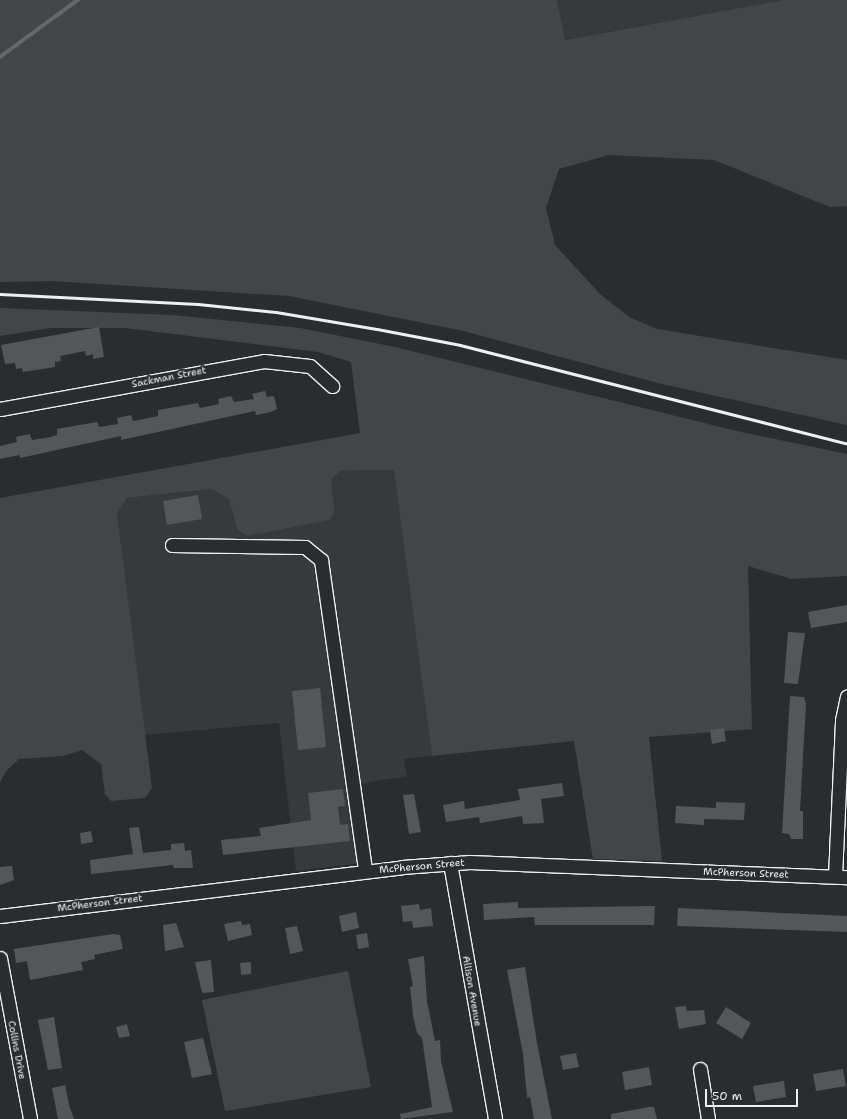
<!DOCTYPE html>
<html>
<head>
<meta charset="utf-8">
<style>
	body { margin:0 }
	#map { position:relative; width:847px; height:1119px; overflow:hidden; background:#2a2d2e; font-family:"Shantell Sans",sans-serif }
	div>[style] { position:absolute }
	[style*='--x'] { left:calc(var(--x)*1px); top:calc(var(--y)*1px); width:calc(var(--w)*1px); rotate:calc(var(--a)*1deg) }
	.built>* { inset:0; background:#363a3b }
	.green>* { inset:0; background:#424648 }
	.stream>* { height:3.5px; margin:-1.75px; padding:0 1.75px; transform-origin:1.75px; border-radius:1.75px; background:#63686b }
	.building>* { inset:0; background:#535759 }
	.roads { filter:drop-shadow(1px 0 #e8f1f8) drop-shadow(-1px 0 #e8f1f8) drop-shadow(0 1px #e8f1f8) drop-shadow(0 -1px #e8f1f8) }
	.minor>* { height:13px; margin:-6.5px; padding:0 6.5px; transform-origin:6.5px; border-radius:6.5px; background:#2a2d2e }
	.rail>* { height:3px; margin:-1.5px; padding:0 1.5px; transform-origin:1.5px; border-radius:1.5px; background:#e8f1f8 }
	span { translate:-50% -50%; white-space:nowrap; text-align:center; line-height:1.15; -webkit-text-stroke:4px #2a2d2e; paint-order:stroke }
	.street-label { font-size:10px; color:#e8f1f8 }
	.scale { position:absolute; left:705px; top:1089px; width:93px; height:18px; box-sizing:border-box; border:2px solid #e8f1f8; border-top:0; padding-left:5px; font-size:12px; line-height:14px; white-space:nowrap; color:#e8f1f8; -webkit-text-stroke:3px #2a2d2e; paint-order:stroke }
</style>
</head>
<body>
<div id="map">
	<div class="built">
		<i style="clip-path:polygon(557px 0,783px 0,564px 40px)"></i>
		<i style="clip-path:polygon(395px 470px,432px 756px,404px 759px,407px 776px,358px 784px,370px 862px,296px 871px,279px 723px,144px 735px,117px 513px,127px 498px,211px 489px,229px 499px,237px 530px,247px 536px,330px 520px,335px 512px,331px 480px,340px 471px)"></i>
	</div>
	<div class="green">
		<i style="clip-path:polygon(0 0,557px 0,565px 40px,783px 0,847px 0,847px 206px,830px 207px,714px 160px,609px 155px,559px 169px,546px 208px,555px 245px,600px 294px,629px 317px,657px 329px,847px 360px,847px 425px,658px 383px,463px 331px,289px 296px,52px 281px,0 282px)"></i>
		<i style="clip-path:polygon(0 308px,173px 315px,300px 328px,395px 347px,741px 432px,847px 454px,847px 576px,792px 579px,748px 566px,752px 729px,649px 737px,662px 861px,593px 859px,574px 741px,432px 756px,394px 470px,340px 471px,331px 480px,335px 512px,330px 520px,247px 536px,237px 530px,229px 499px,211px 489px,127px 498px,117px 513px,152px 788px,145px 798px,111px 801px,105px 794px,101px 764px,82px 750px,63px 756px,19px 759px,6px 771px,0 782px,0 498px,360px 433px,351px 362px,318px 352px,125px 328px,51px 328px,0 336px)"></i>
		<i style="clip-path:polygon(348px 971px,371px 1087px,225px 1111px,202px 1000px)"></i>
	</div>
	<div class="stream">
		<i style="--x:0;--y:57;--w:97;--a:-36.2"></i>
	</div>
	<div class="building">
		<i style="clip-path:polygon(99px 327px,104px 357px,93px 359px,93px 354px,86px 356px,85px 351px,60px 356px,61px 361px,55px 362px,55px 367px,23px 372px,22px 368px,16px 369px,15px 363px,5px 364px,1px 345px)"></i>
		<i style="clip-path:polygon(265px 391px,267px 397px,274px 396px,277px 409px,271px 412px,256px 415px,255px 411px,121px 440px,121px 436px,20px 458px,20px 455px,0 459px,0 446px,17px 442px,16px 437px,30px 434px,32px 440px,51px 437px,57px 435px,57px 429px,97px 422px,99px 427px,118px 424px,117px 418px,131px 415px,133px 421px,139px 420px,158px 416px,158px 410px,198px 403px,200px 408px,219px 404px,218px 399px,231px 396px,234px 402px,254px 399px,252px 394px)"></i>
		<i style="clip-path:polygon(198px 495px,202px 519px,167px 525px,163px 501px)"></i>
		<i style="clip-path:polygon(847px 605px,847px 622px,811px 628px,808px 612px)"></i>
		<i style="clip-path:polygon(788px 632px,805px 633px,798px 684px,784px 683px)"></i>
		<i style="clip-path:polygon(320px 688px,326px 747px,298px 750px,292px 691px)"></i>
		<i style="clip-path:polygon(790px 696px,804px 697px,806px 704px,800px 811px,803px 811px,803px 839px,791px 839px,789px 834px,782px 833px)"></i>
		<i style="clip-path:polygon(724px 728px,726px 741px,712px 744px,710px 730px)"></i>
		<i style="clip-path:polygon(562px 783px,564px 796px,541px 799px,544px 823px,523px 824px,522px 816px,480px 823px,479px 817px,446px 822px,443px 805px,464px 801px,465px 809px,520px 800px,518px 789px)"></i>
		<i style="clip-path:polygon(343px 789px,345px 806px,338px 807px,340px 825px,348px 824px,350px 841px,223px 855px,221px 840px,261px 836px,259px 828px,311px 820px,308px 793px)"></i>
		<i style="clip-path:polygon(414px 794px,421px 832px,409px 834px,403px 795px)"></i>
		<i style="clip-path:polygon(716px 802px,745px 803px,744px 820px,704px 819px,704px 825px,675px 823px,676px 806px,716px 808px)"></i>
		<i style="clip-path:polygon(139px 827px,143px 853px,171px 850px,171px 844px,184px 843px,185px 851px,191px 850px,193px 868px,174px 868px,173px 865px,91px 874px,90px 860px,133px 854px,129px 828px)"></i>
		<i style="clip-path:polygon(91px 831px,93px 842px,81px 844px,80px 833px)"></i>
		<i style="clip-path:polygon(12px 866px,14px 880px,0 885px,0 867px)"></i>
		<i style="clip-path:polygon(518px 902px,518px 908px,655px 906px,654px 925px,535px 925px,534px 917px,484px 920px,483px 904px)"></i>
		<i style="clip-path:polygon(419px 904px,420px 910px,431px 908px,433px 926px,413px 928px,412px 921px,403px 922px,401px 906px)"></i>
		<i style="clip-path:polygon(678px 908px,847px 916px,847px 932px,677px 926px)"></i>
		<i style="clip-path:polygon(356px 912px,359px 928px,342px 932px,339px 916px)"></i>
		<i style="clip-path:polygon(241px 921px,242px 925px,250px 924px,252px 935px,228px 941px,224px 924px)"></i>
		<i style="clip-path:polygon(176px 923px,184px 947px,165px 951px,163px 925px)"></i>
		<i style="clip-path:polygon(297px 926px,303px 951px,290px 954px,285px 928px)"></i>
		<i style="clip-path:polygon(367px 933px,369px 947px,358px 949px,356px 935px)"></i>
		<i style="clip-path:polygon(113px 934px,120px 935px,123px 949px,94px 955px,95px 959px,81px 962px,83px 970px,30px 980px,27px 961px,16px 963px,14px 949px)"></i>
		<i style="clip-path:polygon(424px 956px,427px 1001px,435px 1041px,440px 1040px,441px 1061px,453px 1112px,401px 1119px,400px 1114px,432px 1107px,422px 1038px,417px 1033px,413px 1016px,410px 987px,413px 986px,408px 959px)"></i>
		<i style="clip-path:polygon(211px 960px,214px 992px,202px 993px,195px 962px)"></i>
		<i style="clip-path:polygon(251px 962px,251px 974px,241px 975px,240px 963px)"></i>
		<i style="clip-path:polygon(525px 967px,537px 1043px,552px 1119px,534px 1119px,530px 1097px,527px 1098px,523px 1054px,507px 970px)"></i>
		<i style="clip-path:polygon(686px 1006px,687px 1011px,704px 1010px,706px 1024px,679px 1029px,675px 1007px)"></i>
		<i style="clip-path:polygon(726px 1007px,751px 1023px,742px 1039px,716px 1023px)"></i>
		<i style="clip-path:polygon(54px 1017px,62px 1068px,48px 1070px,38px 1020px)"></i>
		<i style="clip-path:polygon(127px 1024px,130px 1036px,119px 1038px,116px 1027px)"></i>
		<i style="clip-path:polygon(203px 1038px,212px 1074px,192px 1078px,184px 1042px)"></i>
		<i style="clip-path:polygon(576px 1053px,579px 1067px,563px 1070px,560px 1056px)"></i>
		<i style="clip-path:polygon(649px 1067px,652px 1085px,625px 1090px,622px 1072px)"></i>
		<i style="clip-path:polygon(843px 1069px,846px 1086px,816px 1091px,813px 1074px)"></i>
		<i style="clip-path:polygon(784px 1081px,786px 1097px,756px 1102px,753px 1086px)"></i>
		<i style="clip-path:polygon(65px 1085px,70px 1108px,74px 1119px,58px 1119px,52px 1088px)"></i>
		<i style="clip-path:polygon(649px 1107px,654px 1107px,657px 1119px,611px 1119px,611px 1114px)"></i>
	</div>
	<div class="roads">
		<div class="minor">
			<i style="--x:0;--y:409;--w:268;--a:-10.3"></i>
			<i style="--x:264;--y:361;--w:46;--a:6.2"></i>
			<i style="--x:310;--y:366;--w:30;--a:42"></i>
			<i style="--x:172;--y:545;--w:133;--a:0.9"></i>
			<i style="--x:305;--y:547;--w:21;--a:39"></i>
			<i style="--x:321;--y:560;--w:314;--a:81.9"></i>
			<i style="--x:450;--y:863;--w:260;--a:80"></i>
			<i style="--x:835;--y:876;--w:156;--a:-87.4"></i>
			<i style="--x:842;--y:720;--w:24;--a:-78"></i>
			<i style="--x:0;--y:916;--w:405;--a:-6.9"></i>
			<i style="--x:402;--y:867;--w:68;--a:-4.2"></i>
			<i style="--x:470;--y:862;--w:377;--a:2.3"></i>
			<i style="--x:0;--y:958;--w:164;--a:79.4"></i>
			<i style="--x:700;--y:1069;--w:51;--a:80.9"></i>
		</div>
	</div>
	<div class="rail">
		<i style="--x:0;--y:294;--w:198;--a:2.9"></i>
		<i style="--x:198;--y:304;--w:78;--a:5.9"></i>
		<i style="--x:276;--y:312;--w:102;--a:9.6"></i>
		<i style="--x:377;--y:329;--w:85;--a:10.9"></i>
		<i style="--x:460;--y:345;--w:399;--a:14.3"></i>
	</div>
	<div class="street-label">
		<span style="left:169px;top:377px;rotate:-11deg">Sackman Street</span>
		<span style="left:422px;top:866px;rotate:-5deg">McPherson Street</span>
		<span style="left:746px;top:873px;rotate:2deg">McPherson Street</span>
		<span style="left:100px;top:903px;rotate:-7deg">McPherson Street</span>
		<span style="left:472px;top:991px;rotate:80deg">Allison Avenue</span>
		<span style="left:17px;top:1050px;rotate:79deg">Collins Drive</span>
	</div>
	<div class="scale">50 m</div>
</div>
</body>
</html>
